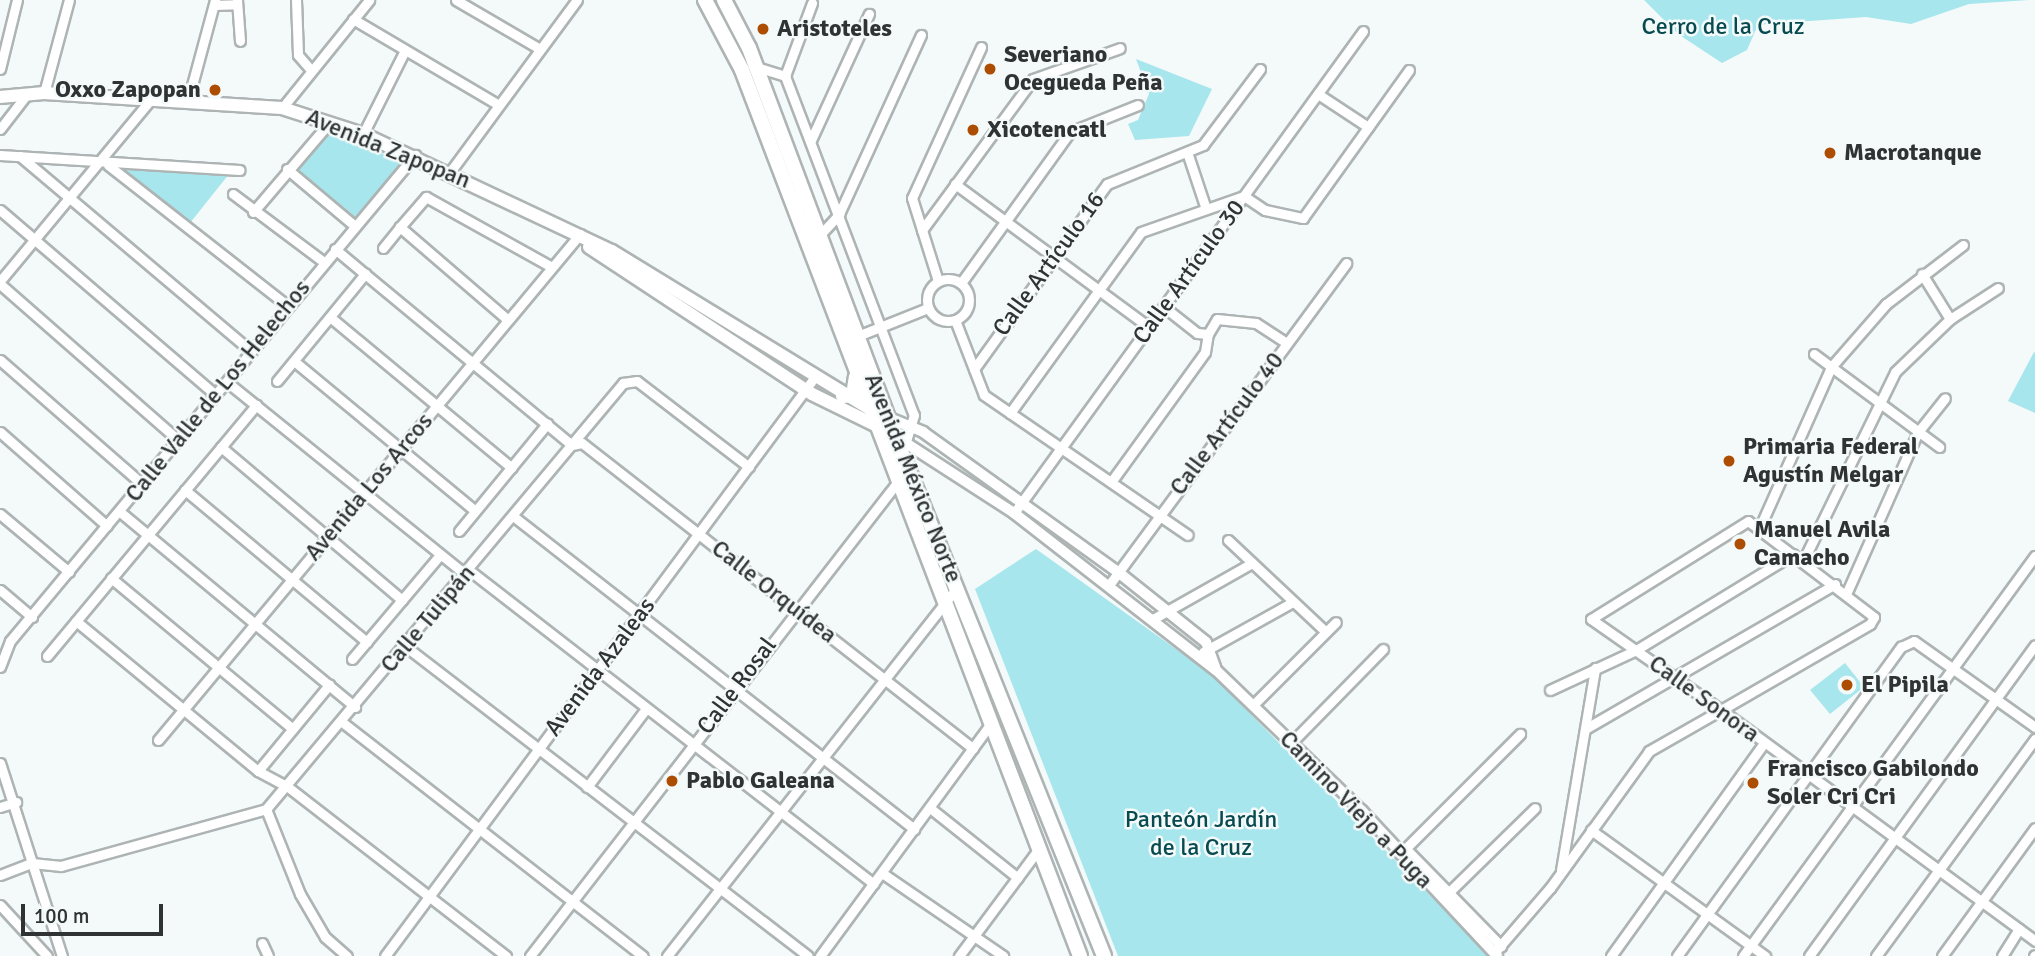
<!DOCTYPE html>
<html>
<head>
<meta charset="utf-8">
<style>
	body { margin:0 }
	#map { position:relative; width:2035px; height:956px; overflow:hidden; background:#f4fafa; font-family:Signika,sans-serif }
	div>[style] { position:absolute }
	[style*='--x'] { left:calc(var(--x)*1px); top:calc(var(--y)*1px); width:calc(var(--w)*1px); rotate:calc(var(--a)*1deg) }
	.green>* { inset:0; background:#a7e6ec }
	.roads { filter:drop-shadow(2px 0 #aeb4b4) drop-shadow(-2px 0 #aeb4b4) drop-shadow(0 2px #aeb4b4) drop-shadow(0 -2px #aeb4b4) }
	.minor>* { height:9px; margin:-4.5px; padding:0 4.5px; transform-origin:4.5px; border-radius:4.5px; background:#fff }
	.minor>.ring { margin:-4.5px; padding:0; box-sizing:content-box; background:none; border:9px solid #fff; border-radius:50% }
	.tertiary>* { height:10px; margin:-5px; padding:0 5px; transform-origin:5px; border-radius:5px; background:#fff }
	.secondary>* { height:12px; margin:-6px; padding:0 6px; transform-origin:6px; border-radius:6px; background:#fff }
	.primary>* { height:14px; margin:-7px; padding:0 7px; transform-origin:7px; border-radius:7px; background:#fff }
	.dots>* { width:19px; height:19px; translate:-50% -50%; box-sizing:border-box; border:4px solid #f4fafa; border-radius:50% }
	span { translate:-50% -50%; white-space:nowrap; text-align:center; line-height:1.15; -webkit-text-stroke:5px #f4fafa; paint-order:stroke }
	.park-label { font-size:24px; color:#074a50 }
	.poi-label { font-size:24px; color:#303333; font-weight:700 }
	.left { translate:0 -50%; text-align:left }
	.right { translate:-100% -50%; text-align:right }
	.street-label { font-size:24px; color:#303333 }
	.scale { position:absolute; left:21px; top:904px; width:142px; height:32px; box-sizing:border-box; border:4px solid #303333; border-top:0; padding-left:9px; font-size:21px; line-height:24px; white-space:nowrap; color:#303333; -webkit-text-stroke:5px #f4fafa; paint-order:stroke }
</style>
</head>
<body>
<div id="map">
	<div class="green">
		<i style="clip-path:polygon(1644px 0,2029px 0,1969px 4px,1911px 24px,1866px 17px,1766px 24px,1757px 27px,1747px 50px,1722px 63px,1678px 34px)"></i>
		<i style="clip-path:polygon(1136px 59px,1212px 89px,1189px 136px,1135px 140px,1128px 124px,1138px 120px,1149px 94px)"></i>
		<i style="clip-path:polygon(325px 132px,402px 161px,355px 218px,295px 169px)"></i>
		<i style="clip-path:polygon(120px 169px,229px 174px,190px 223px)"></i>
		<i style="clip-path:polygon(2034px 352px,2035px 353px,2035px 413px,2008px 401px)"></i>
		<i style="clip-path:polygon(1036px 549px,1211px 674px,1490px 956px,1118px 956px,975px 589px)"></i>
		<i style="clip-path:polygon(1845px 663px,1864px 687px,1830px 714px,1810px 690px)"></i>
	</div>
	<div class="roads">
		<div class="minor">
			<i style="--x:237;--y:0;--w:41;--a:85.8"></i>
			<i style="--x:296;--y:0;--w:55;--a:87.9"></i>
			<i style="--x:298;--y:55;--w:20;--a:49"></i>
			<i style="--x:456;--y:0;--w:97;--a:30.3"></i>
			<i style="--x:214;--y:5;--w:23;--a:-2"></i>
			<i style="--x:353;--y:19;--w:169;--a:30.5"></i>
			<i style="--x:753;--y:66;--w:34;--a:17"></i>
			<i style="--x:785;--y:76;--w:363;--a:69.2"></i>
			<i style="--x:914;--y:415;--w:28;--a:107"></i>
			<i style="--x:0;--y:69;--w:71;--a:-76.2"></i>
			<i style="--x:785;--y:76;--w:78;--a:-69.7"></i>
			<i style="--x:44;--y:93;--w:96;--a:-75"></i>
			<i style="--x:1318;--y:94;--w:60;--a:33.4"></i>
			<i style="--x:188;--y:100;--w:104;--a:-74.9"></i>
			<i style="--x:282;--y:108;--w:139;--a:-51.1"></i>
			<i style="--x:0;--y:129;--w:44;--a:-52.4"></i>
			<i style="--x:363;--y:134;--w:94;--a:-63.4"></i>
			<i style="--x:811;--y:140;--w:139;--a:-65.3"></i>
			<i style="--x:1187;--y:152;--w:60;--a:71.6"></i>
			<i style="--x:0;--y:155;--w:240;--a:3.6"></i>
			<i style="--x:20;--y:156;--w:302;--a:40.2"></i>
			<i style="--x:108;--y:165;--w:229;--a:38.1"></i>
			<i style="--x:287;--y:169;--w:89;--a:40"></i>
			<i style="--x:450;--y:172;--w:214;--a:-53.6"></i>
			<i style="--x:955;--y:184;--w:241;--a:36.4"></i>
			<i style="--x:233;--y:194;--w:114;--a:36.8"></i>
			<i style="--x:0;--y:210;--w:284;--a:40.6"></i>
			<i style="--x:253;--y:212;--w:117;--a:-49.5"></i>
			<i style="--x:922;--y:230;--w:187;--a:-53.7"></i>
			<i style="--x:1033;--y:79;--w:92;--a:-19.6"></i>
			<i style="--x:817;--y:238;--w:33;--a:-47"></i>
			<i style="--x:839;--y:214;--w:197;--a:-65.4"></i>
			<i style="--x:383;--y:248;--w:27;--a:-51"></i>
			<i style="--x:335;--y:249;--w:39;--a:40"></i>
			<i style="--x:1922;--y:274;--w:53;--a:58.1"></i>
			<i class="ring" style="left:927px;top:279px;width:33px;height:33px"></i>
			<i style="--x:0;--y:281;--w:238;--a:-50.3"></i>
			<i style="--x:938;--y:281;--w:87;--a:-107.4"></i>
			<i style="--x:912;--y:198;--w:166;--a:-65.4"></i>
			<i style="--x:961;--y:283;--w:186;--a:-54.2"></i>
			<i style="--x:1070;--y:132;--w:73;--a:-21.7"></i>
			<i style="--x:0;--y:284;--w:237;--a:41.2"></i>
			<i style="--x:1164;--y:307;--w:42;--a:38.2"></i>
			<i style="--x:1197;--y:333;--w:11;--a:5"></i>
			<i style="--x:1208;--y:334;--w:17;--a:-59"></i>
			<i style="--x:1217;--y:319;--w:39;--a:6"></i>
			<i style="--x:1256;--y:323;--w:37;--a:33"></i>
			<i style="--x:330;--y:317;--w:236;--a:39.7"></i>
			<i style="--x:508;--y:320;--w:143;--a:-139.3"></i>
			<i style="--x:400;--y:227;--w:40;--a:-49"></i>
			<i style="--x:426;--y:197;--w:144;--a:29.1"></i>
			<i style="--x:955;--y:320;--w:80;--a:68.9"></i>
			<i style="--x:984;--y:395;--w:247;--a:34.5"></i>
			<i style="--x:855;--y:337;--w:79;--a:-21.7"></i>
			<i style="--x:1814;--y:354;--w:156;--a:36.6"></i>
			<i style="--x:0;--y:360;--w:189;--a:41.1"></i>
			<i style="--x:294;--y:361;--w:235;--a:39.6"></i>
			<i style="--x:974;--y:369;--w:228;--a:-54.3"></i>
			<i style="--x:1107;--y:184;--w:104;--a:-22.1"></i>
			<i style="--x:1203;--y:145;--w:95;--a:-53.1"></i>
			<i style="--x:277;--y:381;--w:139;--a:-50.6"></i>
			<i style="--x:365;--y:274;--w:268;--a:39.6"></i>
			<i style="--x:572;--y:445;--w:10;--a:-11"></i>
			<i style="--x:582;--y:443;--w:496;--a:38"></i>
			<i style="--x:227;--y:382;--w:301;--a:38.9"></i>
			<i style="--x:461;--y:571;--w:8;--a:-7"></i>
			<i style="--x:469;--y:570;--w:512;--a:37.79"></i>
			<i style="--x:1010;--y:413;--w:223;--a:-54.1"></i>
			<i style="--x:1141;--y:232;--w:109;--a:-19.3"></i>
			<i style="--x:1244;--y:196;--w:25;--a:34"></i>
			<i style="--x:1265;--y:210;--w:39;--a:12"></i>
			<i style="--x:1303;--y:218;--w:182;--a:-54.4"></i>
			<i style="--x:0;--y:432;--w:142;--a:41.3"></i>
			<i style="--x:221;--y:447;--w:237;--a:40.2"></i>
			<i style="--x:1111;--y:482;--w:160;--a:-54.1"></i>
			<i style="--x:1205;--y:352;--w:18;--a:-81"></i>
			<i style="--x:185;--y:490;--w:237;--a:39.9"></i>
			<i style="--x:119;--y:511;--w:307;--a:39.7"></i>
			<i style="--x:1014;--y:513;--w:595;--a:-54.09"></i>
			<i style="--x:0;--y:514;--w:90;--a:40"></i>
			<i style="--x:513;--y:516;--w:509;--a:37.97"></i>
			<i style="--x:1759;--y:529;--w:177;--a:-66"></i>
			<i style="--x:1831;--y:367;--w:84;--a:-48.9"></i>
			<i style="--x:1886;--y:304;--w:97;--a:-37.5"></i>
			<i style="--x:459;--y:531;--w:139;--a:-50.6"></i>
			<i style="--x:1228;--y:540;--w:134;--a:43.2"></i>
			<i style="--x:1803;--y:561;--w:210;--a:-64"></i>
			<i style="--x:1895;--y:372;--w:76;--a:-43.9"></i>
			<i style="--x:1950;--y:319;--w:57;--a:-32.9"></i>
			<i style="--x:111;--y:578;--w:236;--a:39.7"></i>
			<i style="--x:1109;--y:585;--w:400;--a:-53.6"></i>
			<i style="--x:0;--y:590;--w:42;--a:40.2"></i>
			<i style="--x:1847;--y:592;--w:175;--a:-66.1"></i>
			<i style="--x:1918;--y:432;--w:43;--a:-51.5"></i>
			<i style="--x:1153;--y:619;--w:114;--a:-29.5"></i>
			<i style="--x:76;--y:621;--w:236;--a:39.5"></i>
			<i style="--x:258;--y:771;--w:34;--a:28"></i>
			<i style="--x:288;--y:787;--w:276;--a:37.8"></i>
			<i style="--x:405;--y:646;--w:508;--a:37.57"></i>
			<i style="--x:1203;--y:652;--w:103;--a:-29.1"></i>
			<i style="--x:47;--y:656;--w:327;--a:-50.2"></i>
			<i style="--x:352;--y:659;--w:136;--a:-49.8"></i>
			<i style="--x:0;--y:667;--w:28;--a:-69"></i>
			<i style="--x:10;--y:641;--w:633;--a:-50.19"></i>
			<i style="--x:1550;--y:690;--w:95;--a:-24.9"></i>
			<i style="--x:1636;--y:650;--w:184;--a:-31.4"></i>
			<i style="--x:1253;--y:705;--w:117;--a:-45"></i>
			<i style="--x:342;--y:722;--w:381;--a:37.9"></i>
			<i style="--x:1585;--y:729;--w:289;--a:-30.1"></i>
			<i style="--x:158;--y:740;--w:659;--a:-50.17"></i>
			<i style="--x:1292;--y:742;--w:130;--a:-45.6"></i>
			<i style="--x:0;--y:763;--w:203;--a:72.2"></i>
			<i style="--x:258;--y:771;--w:112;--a:-50.5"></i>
			<i style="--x:587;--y:787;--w:96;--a:-53"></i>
			<i style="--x:0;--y:807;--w:17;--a:-17"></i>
			<i style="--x:930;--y:808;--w:112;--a:38.5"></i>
			<i style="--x:266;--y:809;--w:92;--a:68.2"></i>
			<i style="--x:300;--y:894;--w:50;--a:59.8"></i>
			<i style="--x:325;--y:937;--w:29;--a:41"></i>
			<i style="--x:1591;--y:830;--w:215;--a:35.9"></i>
			<i style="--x:1406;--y:849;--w:136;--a:45.6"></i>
			<i style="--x:1400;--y:854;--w:170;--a:-45"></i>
			<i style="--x:1561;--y:870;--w:205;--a:-80.4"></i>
			<i style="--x:882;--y:873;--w:147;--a:34.4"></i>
			<i style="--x:0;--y:875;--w:34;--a:-21"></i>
			<i style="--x:32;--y:863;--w:29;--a:6"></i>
			<i style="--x:61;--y:866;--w:213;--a:-15.5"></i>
			<i style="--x:266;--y:809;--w:556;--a:-50.04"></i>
			<i style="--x:623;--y:383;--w:14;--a:-8"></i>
			<i style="--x:637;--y:381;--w:141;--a:37.5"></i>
			<i style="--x:1444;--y:897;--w:127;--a:-44.4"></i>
			<i style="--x:0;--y:905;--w:69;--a:47.3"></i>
			<i style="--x:262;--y:943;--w:14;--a:65"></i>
			<i style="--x:1494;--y:953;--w:86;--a:-49.3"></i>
			<i style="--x:1550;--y:888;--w:169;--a:-54.1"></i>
			<i style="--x:1649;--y:751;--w:83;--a:-29.7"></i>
			<i style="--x:1721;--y:710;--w:172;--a:-30"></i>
			<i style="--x:1870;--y:624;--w:8;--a:-60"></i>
			<i style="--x:1874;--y:617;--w:158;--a:-142.7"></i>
			<i style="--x:1748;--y:521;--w:185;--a:148"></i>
			<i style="--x:1591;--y:619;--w:159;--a:35"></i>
			<i style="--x:1721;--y:710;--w:390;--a:36.3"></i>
			<i style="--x:385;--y:956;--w:720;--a:-53.42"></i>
			<i style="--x:530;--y:956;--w:597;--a:-52.21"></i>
			<i style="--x:667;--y:956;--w:469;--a:-51.8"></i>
			<i style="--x:820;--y:956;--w:285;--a:-53.7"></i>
			<i style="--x:959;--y:956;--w:132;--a:-53.3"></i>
			<i style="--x:1611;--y:956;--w:262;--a:-54.3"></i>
			<i style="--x:1677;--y:956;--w:382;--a:-54.1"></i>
			<i style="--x:1901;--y:647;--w:14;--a:-25"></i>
			<i style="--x:1914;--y:641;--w:148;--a:35.4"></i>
			<i style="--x:1743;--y:956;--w:495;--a:-53.9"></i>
			<i style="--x:1809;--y:956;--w:384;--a:-54"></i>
			<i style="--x:1876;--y:956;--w:269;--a:-53.8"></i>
			<i style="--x:1942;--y:956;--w:158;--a:-54"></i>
			<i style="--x:2002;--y:956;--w:32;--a:-58"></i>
			<i style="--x:2034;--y:956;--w:1;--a:-45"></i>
		</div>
		<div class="tertiary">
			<i style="--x:889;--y:418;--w:37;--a:22"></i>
			<i style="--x:923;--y:432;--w:240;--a:35.7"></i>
			<i style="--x:1118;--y:572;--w:112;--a:38.5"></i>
			<i style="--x:1206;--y:642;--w:27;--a:70"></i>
			<i style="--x:895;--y:436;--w:142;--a:32.9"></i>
			<i style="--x:1014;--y:513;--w:256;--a:37.9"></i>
			<i style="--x:1216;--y:670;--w:203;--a:44"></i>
			<i style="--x:1362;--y:811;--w:198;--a:47"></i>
		</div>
		<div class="secondary">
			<i style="--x:0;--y:97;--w:44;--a:-5.2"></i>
			<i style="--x:44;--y:93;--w:238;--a:3.6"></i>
			<i style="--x:282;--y:108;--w:85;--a:17.8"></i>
			<i style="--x:363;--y:134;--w:275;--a:25.2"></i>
			<i style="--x:612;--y:251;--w:308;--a:31.5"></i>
			<i style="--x:589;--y:247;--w:267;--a:33.4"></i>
			<i style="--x:812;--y:394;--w:79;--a:26.2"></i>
		</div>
		<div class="primary">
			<i style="--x:705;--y:0;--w:79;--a:62.1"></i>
			<i style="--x:742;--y:70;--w:948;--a:69.12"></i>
			<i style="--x:724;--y:0;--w:54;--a:62.5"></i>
			<i style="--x:749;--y:48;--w:415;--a:69.4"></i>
			<i style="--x:895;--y:436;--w:560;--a:68.1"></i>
			<i style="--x:843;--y:396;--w:10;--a:-6"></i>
			<i style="--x:853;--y:395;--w:18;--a:-81"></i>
		</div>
	</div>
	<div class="dots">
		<i style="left:763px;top:29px;background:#ad4d02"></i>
		<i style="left:990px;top:69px;background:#ad4d02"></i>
		<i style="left:215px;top:90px;background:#ad4d02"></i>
		<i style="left:973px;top:130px;background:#ad4d02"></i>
		<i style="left:1830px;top:153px;background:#ad4d02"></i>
		<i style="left:1729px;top:461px;background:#ad4d02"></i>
		<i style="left:1740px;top:544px;background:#ad4d02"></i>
		<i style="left:1847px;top:685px;background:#ad4d02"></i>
		<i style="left:672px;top:781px;background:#ad4d02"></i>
		<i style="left:1753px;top:783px;background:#ad4d02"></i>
	</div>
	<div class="park-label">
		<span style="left:1723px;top:27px">Cerro de la Cruz</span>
		<span style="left:1201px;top:834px">Panteón Jardín<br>de la Cruz</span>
	</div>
	<div class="poi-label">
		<span class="left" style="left:777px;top:29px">Aristoteles</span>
		<span class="left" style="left:1004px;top:69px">Severiano<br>Ocegueda Peña</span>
		<span class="right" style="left:201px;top:90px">Oxxo Zapopan</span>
		<span class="left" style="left:987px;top:130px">Xicotencatl</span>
		<span class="left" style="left:1844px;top:153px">Macrotanque</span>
		<span class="left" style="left:1743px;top:461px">Primaria Federal<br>Agustín Melgar</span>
		<span class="left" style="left:1754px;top:544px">Manuel Avila<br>Camacho</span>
		<span class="left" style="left:1861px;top:685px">El Pipila</span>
		<span class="left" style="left:1767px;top:783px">Francisco Gabilondo<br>Soler Cri Cri</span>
		<span class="left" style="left:686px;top:781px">Pablo Galeana</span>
	</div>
	<div class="street-label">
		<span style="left:388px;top:149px;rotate:22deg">Avenida Zapopan</span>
		<span style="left:1049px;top:264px;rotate:-54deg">Calle Artículo 16</span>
		<span style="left:1189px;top:272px;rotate:-54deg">Calle Artículo 30</span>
		<span style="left:218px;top:391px;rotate:-51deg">Calle Valle de Los Helechos</span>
		<span style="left:1227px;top:424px;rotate:-53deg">Calle Artículo 40</span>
		<span style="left:913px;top:478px;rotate:68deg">Avenida México Norte</span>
		<span style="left:369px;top:487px;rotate:-50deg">Avenida Los Arcos</span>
		<span style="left:774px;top:592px;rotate:38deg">Calle Orquídea</span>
		<span style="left:428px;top:619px;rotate:-50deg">Calle Tulipán</span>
		<span style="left:600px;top:667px;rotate:-53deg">Avenida Azaleas</span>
		<span style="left:737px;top:686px;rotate:-53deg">Calle Rosal</span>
		<span style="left:1704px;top:699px;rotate:36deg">Calle Sonora</span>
		<span style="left:1356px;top:810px;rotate:46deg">Camino Viejo a Puga</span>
	</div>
	<div class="scale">100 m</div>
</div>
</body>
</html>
